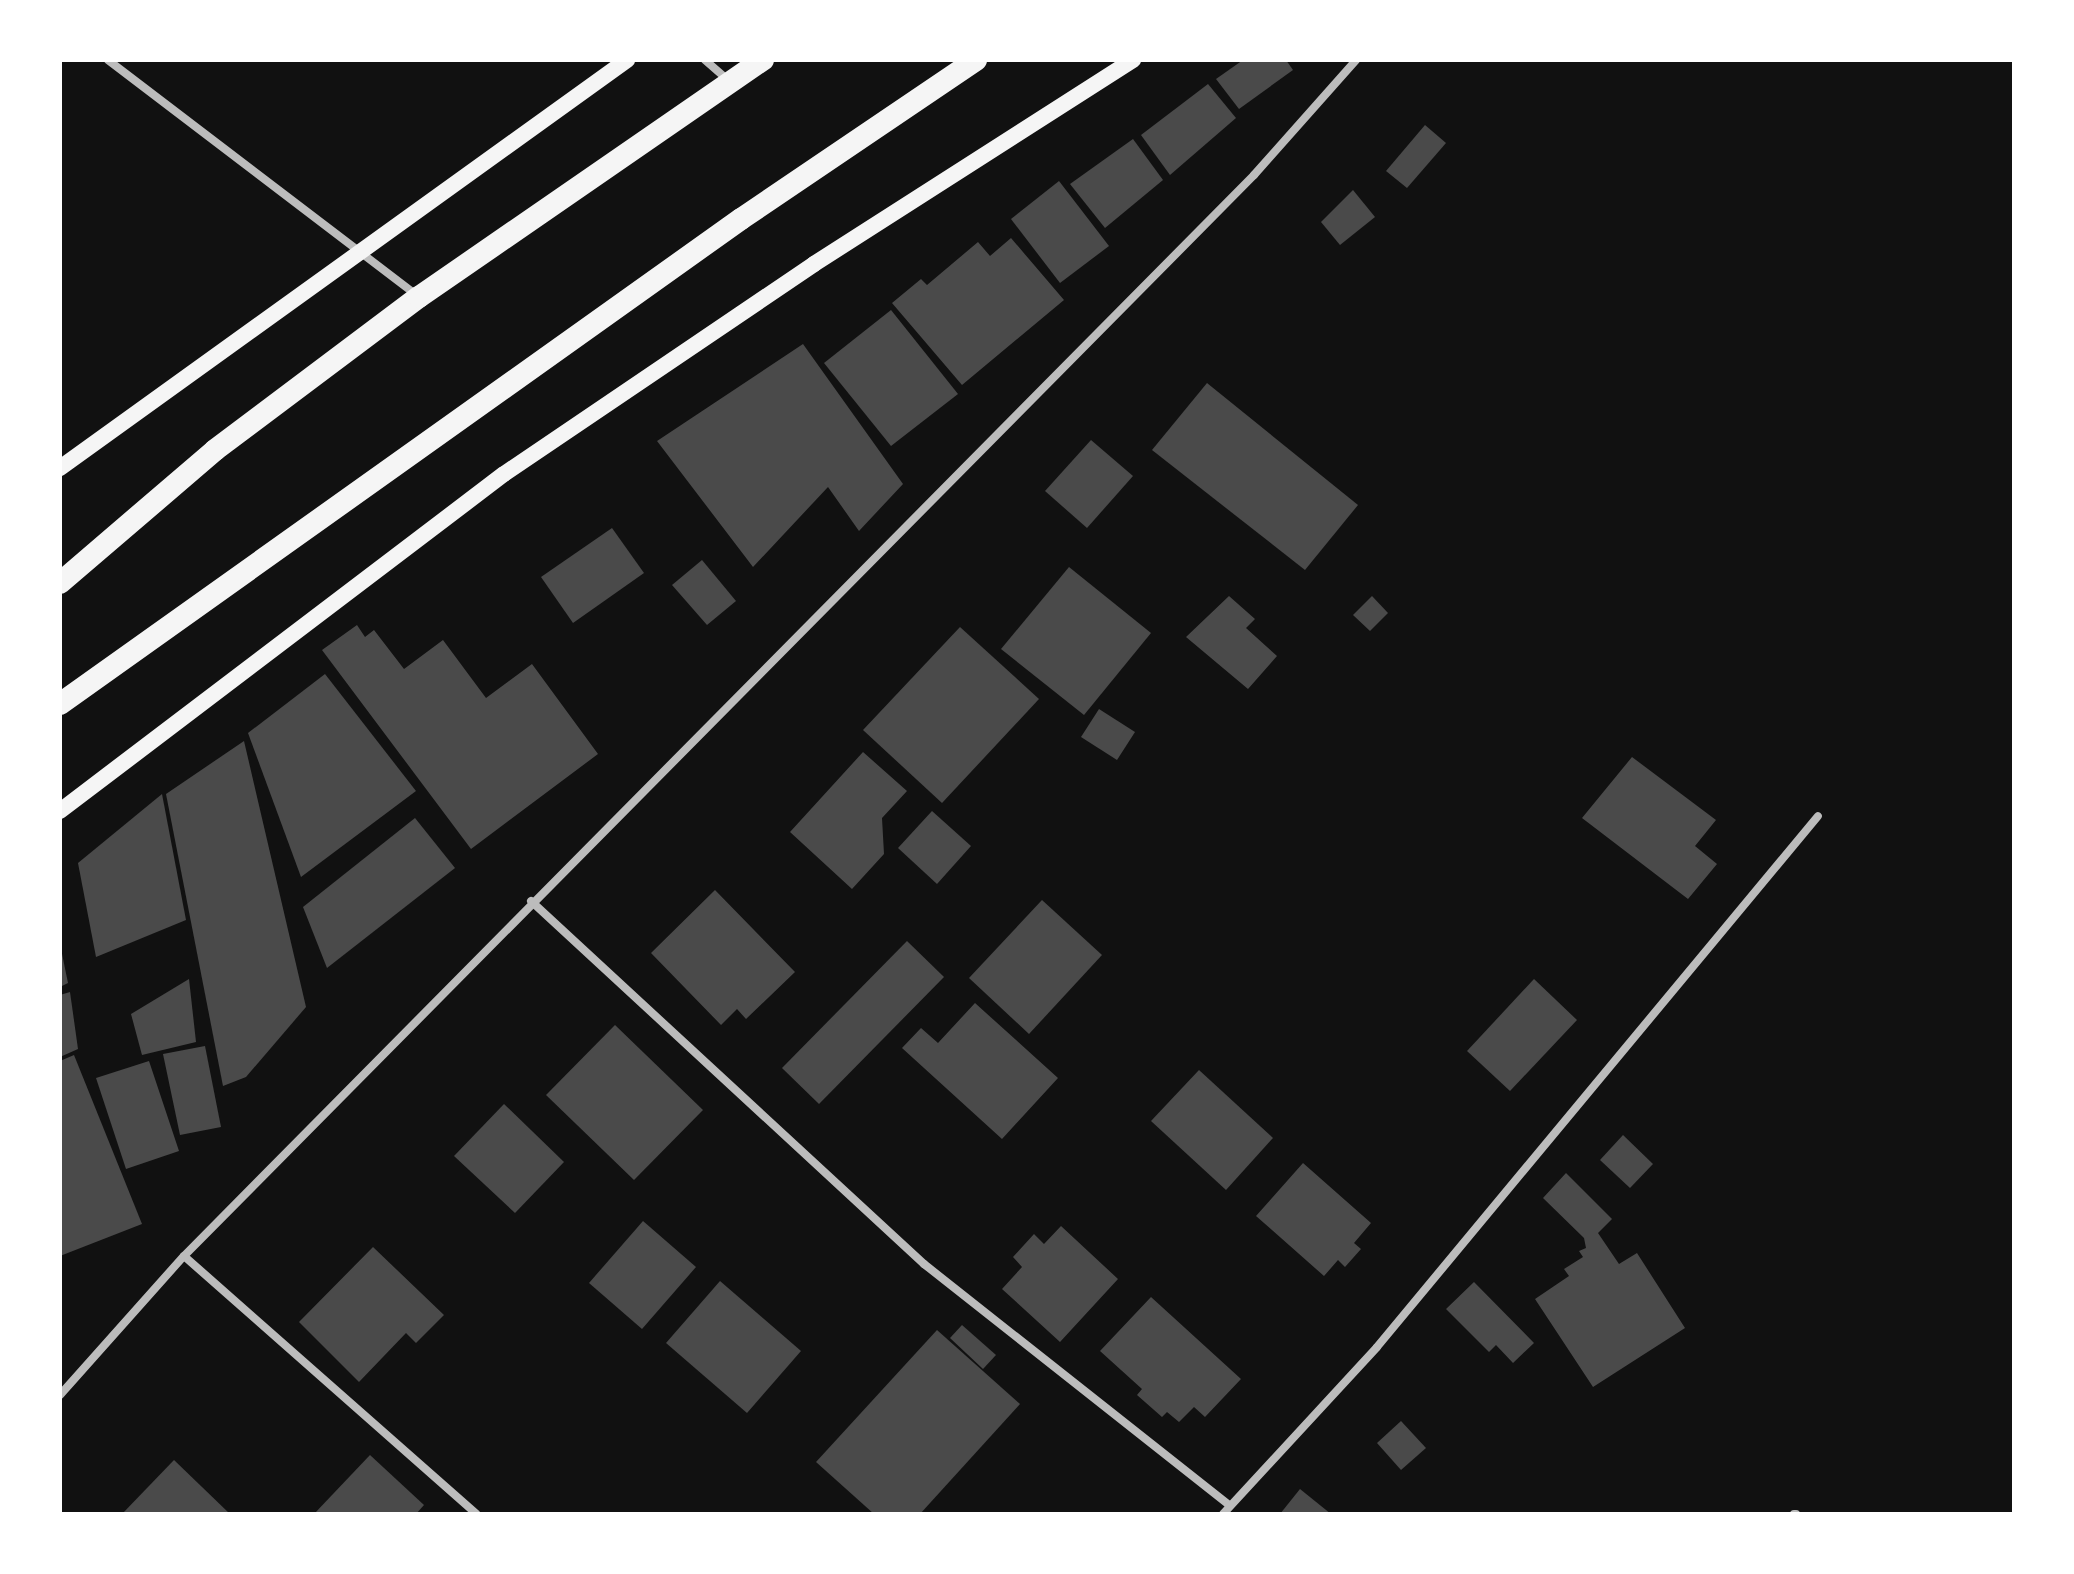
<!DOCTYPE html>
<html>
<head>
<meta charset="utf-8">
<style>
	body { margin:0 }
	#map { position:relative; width:2074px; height:1574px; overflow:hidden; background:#111; font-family:Poppins,sans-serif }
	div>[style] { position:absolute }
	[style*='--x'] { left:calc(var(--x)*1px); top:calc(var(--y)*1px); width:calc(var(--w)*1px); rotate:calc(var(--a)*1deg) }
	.building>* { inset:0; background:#4a4a4a }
	.minor>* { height:8px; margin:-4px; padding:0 4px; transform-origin:4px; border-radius:4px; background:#bcbcbc }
	.secondary>* { height:16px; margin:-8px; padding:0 8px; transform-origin:8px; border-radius:8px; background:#f5f5f5 }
	.trunk>* { height:22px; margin:-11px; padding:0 11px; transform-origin:11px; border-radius:11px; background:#f5f5f5 }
	span { translate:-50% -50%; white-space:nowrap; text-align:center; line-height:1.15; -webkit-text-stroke:7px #fff; paint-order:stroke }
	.frame { position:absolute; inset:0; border:62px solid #fff; pointer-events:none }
</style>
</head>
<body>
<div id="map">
	<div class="building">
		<i style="clip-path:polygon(1243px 60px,1286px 60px,1293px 70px,1239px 109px,1216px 79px)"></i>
		<i style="clip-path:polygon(1208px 84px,1236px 118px,1170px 175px,1141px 135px)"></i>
		<i style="clip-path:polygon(1425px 125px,1446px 143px,1407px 188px,1386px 171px)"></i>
		<i style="clip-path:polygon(1133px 139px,1163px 180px,1105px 228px,1070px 184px)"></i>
		<i style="clip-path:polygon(1059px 181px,1109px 246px,1060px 283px,1011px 219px)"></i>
		<i style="clip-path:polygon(1353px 190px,1375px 217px,1340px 245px,1321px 222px)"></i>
		<i style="clip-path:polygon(1011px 238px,1064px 300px,962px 385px,892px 303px,921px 279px,927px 285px,978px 242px,990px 256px)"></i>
		<i style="clip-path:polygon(891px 310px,958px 394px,891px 446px,824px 363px)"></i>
		<i style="clip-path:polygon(803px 344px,903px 484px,859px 531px,828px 487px,753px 567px,657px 441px)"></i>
		<i style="clip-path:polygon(1207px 383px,1358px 505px,1305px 570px,1152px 450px)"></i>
		<i style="clip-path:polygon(1091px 440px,1133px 476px,1087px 528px,1045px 491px)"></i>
		<i style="clip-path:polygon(612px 528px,644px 573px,573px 623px,541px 577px)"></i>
		<i style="clip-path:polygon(702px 560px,736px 601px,707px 625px,672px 585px)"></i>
		<i style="clip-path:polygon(1069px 567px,1151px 633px,1084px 715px,1001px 649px)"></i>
		<i style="clip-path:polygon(1229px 596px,1255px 619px,1246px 628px,1277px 656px,1248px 689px,1186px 637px)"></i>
		<i style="clip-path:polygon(1372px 596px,1388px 613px,1370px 631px,1353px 615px)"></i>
		<i style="clip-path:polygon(357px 625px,365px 637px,374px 630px,404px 669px,443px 640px,486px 698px,532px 664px,598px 754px,471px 849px,322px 650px)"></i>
		<i style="clip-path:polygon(960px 627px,1039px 699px,942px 803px,863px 730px)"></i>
		<i style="clip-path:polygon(325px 674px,416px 791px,301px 877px,248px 733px)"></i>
		<i style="clip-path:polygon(1099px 709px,1135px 732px,1117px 760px,1081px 737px)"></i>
		<i style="clip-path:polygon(244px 741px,306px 1007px,246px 1077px,223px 1086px,166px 794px)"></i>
		<i style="clip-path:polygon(863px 752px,907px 791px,882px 818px,884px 854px,852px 889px,790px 832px)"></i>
		<i style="clip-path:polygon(1632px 757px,1716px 820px,1695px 846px,1717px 864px,1688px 899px,1582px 818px)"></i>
		<i style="clip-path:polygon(162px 794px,186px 920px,96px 957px,78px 863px)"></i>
		<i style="clip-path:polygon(932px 811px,971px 846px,937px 884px,898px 848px)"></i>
		<i style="clip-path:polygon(415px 818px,455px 868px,327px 968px,303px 907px)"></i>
		<i style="clip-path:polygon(715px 890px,795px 972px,746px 1019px,737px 1009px,721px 1025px,651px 953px)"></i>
		<i style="clip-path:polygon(1042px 900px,1102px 955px,1029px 1034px,969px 978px)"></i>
		<i style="clip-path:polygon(907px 941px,944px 977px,819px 1104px,782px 1068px)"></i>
		<i style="clip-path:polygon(60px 944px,68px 983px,60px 987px)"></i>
		<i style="clip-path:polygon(189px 979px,196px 1042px,142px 1055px,131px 1014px)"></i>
		<i style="clip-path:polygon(1534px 979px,1577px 1020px,1510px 1091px,1467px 1051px)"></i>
		<i style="clip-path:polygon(70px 992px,78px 1049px,60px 1057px,60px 995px)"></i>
		<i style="clip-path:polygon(975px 1003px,1058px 1078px,1002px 1139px,902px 1048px,921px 1028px,938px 1043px)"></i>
		<i style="clip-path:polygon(615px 1025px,703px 1110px,634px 1180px,546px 1095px)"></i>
		<i style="clip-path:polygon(205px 1046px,221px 1127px,180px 1135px,163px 1054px)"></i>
		<i style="clip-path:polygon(74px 1055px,142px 1224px,60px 1256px,60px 1061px)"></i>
		<i style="clip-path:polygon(149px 1061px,179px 1151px,126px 1169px,96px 1078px)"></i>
		<i style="clip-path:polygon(1199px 1070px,1273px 1138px,1226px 1190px,1151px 1121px)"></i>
		<i style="clip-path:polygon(504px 1104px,564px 1162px,515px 1213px,454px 1156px)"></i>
		<i style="clip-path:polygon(1623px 1135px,1653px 1164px,1630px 1188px,1600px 1160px)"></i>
		<i style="clip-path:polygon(1303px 1163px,1371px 1223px,1354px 1243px,1361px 1249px,1345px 1267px,1338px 1260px,1324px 1276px,1256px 1216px)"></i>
		<i style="clip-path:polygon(1566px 1173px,1612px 1219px,1598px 1233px,1619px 1264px,1637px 1253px,1685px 1328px,1593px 1387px,1535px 1299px,1569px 1276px,1564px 1269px,1583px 1257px,1579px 1251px,1586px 1248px,1584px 1238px,1543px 1198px)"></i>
		<i style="clip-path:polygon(643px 1221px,696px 1267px,642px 1329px,589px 1283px)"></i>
		<i style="clip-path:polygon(1061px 1226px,1118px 1279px,1060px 1342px,1002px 1289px,1022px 1267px,1013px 1257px,1034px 1234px,1044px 1244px)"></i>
		<i style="clip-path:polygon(373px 1247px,444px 1315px,416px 1343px,406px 1333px,359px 1382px,299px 1322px)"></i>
		<i style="clip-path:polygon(720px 1281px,801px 1351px,747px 1413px,666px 1343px)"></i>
		<i style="clip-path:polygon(1474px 1282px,1534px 1343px,1513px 1363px,1496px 1345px,1489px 1352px,1446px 1309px)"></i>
		<i style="clip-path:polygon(1151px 1297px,1241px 1379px,1205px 1417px,1194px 1407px,1179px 1422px,1167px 1412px,1162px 1417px,1137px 1395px,1142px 1389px,1100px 1351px)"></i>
		<i style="clip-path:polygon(962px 1325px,996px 1355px,983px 1369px,950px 1338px)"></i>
		<i style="clip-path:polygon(937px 1330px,1020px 1404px,920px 1514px,874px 1514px,816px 1462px)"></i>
		<i style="clip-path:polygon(1401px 1421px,1426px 1448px,1401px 1470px,1377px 1443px)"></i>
		<i style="clip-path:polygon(370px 1455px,424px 1505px,416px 1514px,314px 1514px)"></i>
		<i style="clip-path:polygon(174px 1460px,230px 1514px,122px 1514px)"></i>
		<i style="clip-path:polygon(1300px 1489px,1331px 1514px,1280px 1514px)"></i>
	</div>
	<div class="minor">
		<i style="--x:108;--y:60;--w:390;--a:37.3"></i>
		<i style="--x:705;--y:60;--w:33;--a:41"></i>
		<i style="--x:531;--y:901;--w:535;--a:42.73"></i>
		<i style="--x:924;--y:1264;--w:389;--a:38.3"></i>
		<i style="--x:184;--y:1256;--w:390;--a:41.4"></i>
		<i style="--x:60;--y:1395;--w:186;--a:-48.3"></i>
		<i style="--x:184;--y:1256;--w:1521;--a:-45.29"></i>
		<i style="--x:1254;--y:175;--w:154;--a:-48.4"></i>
		<i style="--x:1223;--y:1514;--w:227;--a:-47.3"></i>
		<i style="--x:1377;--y:1347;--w:690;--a:-50.29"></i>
		<i style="--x:1794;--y:1514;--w:2;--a:0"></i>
	</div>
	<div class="secondary">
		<i style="--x:60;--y:468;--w:699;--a:-35.74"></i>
		<i style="--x:60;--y:811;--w:557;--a:-37.2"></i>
		<i style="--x:504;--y:474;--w:374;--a:-34.1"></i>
		<i style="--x:814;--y:264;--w:379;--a:-32.6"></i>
	</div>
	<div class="trunk">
		<i style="--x:60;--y:583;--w:204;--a:-40.6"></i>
		<i style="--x:215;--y:450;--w:255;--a:-36.9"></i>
		<i style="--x:419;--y:297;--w:418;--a:-34.6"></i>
		<i style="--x:60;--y:704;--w:836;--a:-35.46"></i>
		<i style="--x:741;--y:219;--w:284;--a:-34.1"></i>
	</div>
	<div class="frame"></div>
</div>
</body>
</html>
